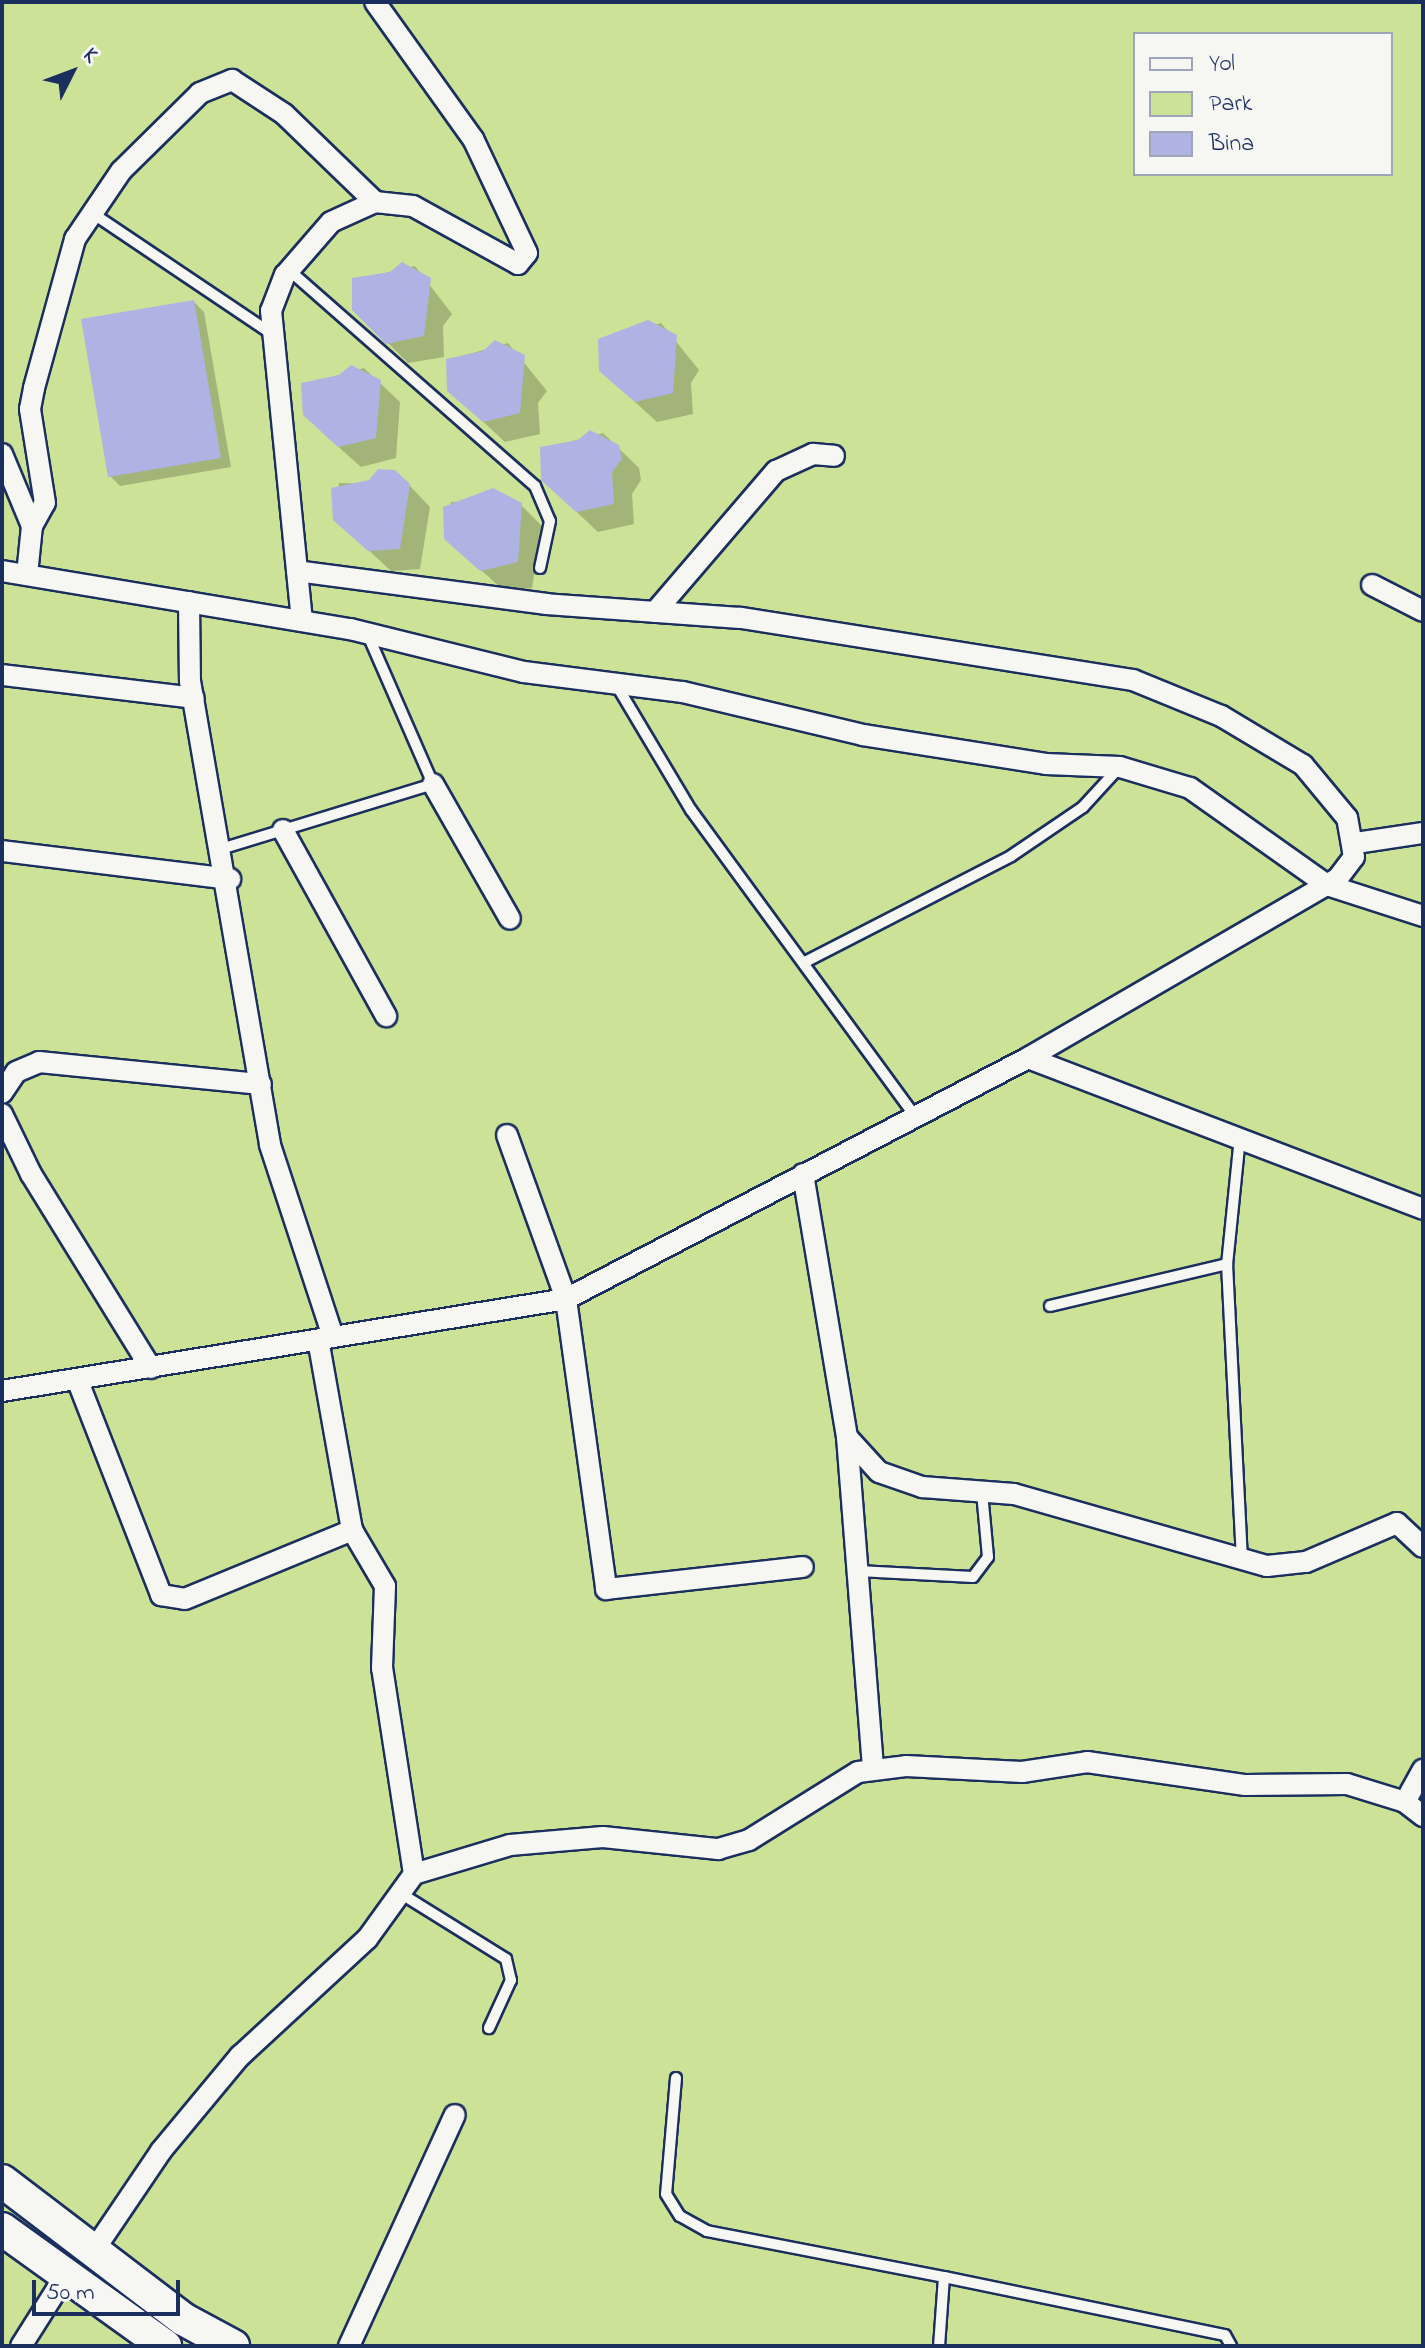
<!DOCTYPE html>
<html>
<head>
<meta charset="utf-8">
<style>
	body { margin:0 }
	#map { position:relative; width:1425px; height:2348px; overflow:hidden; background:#f6f6f2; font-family:"Indie Flower",sans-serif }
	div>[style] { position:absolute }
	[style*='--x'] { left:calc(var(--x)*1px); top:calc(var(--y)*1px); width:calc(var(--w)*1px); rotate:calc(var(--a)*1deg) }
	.green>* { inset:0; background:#cce297 }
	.shadow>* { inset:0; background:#0003 }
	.building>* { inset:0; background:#aeb3e4 }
	.roads { filter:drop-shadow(2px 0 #1b2f5e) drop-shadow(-2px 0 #1b2f5e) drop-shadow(0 2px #1b2f5e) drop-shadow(0 -2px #1b2f5e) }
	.lane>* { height:10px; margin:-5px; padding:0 5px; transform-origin:5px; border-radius:5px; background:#f6f6f2 }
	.street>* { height:20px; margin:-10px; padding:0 10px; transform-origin:10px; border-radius:10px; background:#f6f6f2 }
	.primary>* { height:32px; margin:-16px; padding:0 16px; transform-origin:16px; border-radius:16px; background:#f6f6f2 }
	span { translate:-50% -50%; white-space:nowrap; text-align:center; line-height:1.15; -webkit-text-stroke:6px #f6f6f2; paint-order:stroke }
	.frame { position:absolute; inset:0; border:4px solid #1b2f5e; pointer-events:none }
	.legend { position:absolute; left:1133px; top:32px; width:260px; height:144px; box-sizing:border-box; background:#f6f6f2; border:2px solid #9ea6b7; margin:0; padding:10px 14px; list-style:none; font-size:24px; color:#1b2f5e }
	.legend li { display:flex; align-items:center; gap:16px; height:40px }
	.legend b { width:40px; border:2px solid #9ea6b7 }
	.north { position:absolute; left:32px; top:32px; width:80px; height:80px; -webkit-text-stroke:6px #f6f6f2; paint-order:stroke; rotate:48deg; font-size:22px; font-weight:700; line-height:32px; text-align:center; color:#1b2f5e }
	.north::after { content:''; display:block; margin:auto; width:28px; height:36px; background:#1b2f5e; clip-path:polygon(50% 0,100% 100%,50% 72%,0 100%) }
	.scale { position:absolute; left:32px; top:2280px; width:148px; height:36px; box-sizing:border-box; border:4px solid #1b2f5e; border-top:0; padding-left:10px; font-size:24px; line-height:28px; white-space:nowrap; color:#1b2f5e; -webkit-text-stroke:6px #f6f6f2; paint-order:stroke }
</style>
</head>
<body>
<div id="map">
	<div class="green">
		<i style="clip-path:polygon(evenodd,2px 2px,1423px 2px,1423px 2346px,2px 2346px,2px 2px,1135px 34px,1391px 34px,1391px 174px,1135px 174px,1135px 34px)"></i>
	</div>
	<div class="shadow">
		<i style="clip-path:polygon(415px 266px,452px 314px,443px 326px,444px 357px,408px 363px,354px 309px,354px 280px)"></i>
		<i style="clip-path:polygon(194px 302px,204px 312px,231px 467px,120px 486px,110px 476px)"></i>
		<i style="clip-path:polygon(661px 323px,699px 370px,691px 383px,693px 414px,657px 422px,623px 391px,600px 340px)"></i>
		<i style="clip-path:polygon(508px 343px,547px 391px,538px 403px,540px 434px,505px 442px,449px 390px,448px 360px)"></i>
		<i style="clip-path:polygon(364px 368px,400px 402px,396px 458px,361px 467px,326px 436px,304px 385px)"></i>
		<i style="clip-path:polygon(603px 433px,639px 468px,641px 480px,632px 494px,634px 524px,598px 532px,564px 500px,542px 449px)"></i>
		<i style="clip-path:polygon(339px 483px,409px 485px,430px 507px,420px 569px,391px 571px,335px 519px)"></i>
		<i style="clip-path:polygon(481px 501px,521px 505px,542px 526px,532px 588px,503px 590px,446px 538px,451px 502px)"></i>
	</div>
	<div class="building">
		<i style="clip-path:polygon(402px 262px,431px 278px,424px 336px,386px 344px,352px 310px,352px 278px,390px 272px)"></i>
		<i style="clip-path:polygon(194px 300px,221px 458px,108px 477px,81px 319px)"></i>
		<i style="clip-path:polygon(648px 320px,677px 335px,673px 393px,635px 402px,599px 371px,598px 339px)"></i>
		<i style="clip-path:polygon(495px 340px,525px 355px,520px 413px,483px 422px,447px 391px,446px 359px,483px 351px)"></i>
		<i style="clip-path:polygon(351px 365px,381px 380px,376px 438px,338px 447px,303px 415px,301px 383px,339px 375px)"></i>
		<i style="clip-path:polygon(590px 430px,619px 445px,622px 459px,612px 472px,614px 504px,576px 512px,541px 480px,540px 447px,578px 440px)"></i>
		<i style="clip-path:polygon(378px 469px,395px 470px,410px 484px,400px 549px,368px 551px,333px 520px,331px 488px,369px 480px)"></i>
		<i style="clip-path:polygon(493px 488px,522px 503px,518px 562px,480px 571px,444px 539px,443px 507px)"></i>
	</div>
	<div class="roads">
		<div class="lane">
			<i style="--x:89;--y:211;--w:220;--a:33.9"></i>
			<i style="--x:289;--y:270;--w:327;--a:41.3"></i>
			<i style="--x:535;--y:486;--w:38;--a:67"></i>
			<i style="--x:550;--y:521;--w:48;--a:102"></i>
			<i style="--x:617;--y:686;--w:144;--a:59.2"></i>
			<i style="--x:691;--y:810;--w:379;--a:53.8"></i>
			<i style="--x:224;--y:848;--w:219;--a:-17"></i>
			<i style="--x:433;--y:784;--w:163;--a:-113.6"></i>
			<i style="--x:805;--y:962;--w:232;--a:-27.2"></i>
			<i style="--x:1011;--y:856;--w:87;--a:-34.2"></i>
			<i style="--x:1083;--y:807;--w:52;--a:-47.4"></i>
			<i style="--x:1240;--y:1137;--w:128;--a:95.8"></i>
			<i style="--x:1227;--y:1264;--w:296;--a:87.1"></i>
			<i style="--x:1050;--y:1306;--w:182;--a:-13.3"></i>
			<i style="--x:858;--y:1571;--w:115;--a:3"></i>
			<i style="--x:973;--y:1577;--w:25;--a:-53"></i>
			<i style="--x:988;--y:1557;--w:65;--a:-95.3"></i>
			<i style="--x:400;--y:1893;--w:125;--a:31.9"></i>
			<i style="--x:506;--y:1959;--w:22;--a:77"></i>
			<i style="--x:511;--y:1980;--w:53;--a:114.6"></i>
			<i style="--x:676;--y:2078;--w:116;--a:94.9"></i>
			<i style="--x:666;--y:2194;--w:26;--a:58"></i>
			<i style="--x:680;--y:2216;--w:31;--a:29"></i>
			<i style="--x:707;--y:2231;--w:241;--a:11"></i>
			<i style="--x:944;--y:2277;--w:69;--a:94.1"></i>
			<i style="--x:944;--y:2277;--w:287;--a:11.7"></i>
			<i style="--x:1225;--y:2335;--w:13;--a:61"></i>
		</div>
		<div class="street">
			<i style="--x:2;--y:454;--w:78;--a:67.4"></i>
			<i style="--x:2;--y:571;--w:353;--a:9.5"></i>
			<i style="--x:350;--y:629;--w:179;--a:13.9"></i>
			<i style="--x:524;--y:672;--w:160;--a:7.2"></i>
			<i style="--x:683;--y:692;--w:185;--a:13.4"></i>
			<i style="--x:863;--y:735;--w:185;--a:9"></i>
			<i style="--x:1046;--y:764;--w:74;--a:2.3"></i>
			<i style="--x:1120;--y:767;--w:73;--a:16.7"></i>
			<i style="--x:1190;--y:788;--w:168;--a:35.3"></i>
			<i style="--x:1327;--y:885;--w:101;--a:17.9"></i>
			<i style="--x:27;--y:575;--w:49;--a:-84.2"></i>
			<i style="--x:32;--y:526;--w:26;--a:-61"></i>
			<i style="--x:45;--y:503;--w:95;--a:-99.1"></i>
			<i style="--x:30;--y:409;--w:21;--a:-79"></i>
			<i style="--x:34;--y:388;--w:155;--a:-74.6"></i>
			<i style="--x:75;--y:239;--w:82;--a:-55.9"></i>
			<i style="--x:121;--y:171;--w:111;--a:-44.6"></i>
			<i style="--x:200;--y:93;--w:35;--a:-22"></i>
			<i style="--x:232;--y:80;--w:62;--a:33.2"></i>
			<i style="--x:284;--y:114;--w:127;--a:44"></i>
			<i style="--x:1372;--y:585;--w:57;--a:27"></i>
			<i style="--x:189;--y:602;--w:79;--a:89.3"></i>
			<i style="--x:190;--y:681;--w:471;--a:80.2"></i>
			<i style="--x:270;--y:1145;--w:202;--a:71.8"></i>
			<i style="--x:655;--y:612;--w:186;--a:-49.4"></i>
			<i style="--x:776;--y:471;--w:41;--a:-24.7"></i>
			<i style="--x:813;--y:454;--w:21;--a:5"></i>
			<i style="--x:302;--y:621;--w:312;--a:-95.7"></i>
			<i style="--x:271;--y:311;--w:39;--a:-69"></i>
			<i style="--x:285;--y:275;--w:70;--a:-49"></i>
			<i style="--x:331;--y:222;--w:48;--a:-24.4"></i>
			<i style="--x:375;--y:202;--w:38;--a:6"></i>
			<i style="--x:413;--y:206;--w:120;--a:28.9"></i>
			<i style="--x:518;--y:264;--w:14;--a:-51"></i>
			<i style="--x:527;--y:253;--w:126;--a:-115.3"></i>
			<i style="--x:473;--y:139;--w:168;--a:-125.6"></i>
			<i style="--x:2;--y:675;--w:193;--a:6.8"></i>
			<i style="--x:433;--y:784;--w:155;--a:60.3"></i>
			<i style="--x:283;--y:830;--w:213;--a:61"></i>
			<i style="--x:1356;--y:843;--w:68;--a:-8.5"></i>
			<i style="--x:2;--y:851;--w:230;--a:7"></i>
			<i style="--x:1028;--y:1058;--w:423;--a:20.9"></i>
			<i style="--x:2;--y:1093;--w:25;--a:-56"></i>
			<i style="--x:16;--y:1072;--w:25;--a:-23"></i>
			<i style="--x:39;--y:1062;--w:223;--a:5.7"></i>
			<i style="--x:2;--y:1114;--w:67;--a:64.2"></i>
			<i style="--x:31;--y:1174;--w:228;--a:58.3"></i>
			<i style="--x:507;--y:1135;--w:174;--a:70.2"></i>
			<i style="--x:566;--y:1299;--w:293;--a:82.1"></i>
			<i style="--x:606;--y:1589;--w:198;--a:-6.4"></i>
			<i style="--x:803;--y:1174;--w:267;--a:80.5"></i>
			<i style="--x:847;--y:1437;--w:47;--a:47.6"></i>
			<i style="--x:879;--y:1472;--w:46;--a:19.2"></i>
			<i style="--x:922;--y:1487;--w:92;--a:4.4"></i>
			<i style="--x:1014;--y:1494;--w:263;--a:15.9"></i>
			<i style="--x:1267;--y:1566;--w:39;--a:-6"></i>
			<i style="--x:1306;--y:1562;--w:99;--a:-23.2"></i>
			<i style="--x:1397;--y:1523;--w:35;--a:43"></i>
			<i style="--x:77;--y:1379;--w:232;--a:68.7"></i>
			<i style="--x:161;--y:1595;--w:24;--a:9"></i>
			<i style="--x:185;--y:1599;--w:181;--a:-22.4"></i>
			<i style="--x:2;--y:1391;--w:571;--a:-9.26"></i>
			<i style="--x:566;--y:1299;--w:521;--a:-27.55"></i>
			<i style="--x:1028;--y:1058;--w:358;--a:-30.1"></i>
			<i style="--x:1338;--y:878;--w:26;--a:-53"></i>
			<i style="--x:1354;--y:857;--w:40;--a:-100"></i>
			<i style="--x:1347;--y:818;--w:69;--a:-129.7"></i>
			<i style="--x:1303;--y:765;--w:96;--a:-149.1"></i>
			<i style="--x:1221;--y:716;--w:95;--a:-157.8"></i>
			<i style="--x:1133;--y:680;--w:398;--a:-171"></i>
			<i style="--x:740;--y:618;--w:194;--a:-175.9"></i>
			<i style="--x:547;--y:604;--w:252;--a:-172.5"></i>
			<i style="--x:847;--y:1437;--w:334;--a:85.5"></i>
			<i style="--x:1405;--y:1802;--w:37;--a:-61"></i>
			<i style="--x:414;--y:1874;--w:100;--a:-16.8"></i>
			<i style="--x:510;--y:1845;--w:93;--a:-4.9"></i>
			<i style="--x:603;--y:1837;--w:116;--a:6"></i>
			<i style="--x:718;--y:1849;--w:32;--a:-16"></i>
			<i style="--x:749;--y:1840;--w:128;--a:-32"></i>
			<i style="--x:858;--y:1772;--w:48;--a:-7.1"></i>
			<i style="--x:906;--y:1766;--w:116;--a:3"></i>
			<i style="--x:1022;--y:1772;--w:66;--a:-8.7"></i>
			<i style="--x:1087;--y:1762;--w:160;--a:8.3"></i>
			<i style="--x:1245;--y:1785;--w:102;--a:-0.6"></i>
			<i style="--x:1347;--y:1784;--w:61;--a:17.2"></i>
			<i style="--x:1405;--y:1802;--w:23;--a:38"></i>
			<i style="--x:92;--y:2253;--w:123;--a:-55.9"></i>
			<i style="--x:161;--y:2151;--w:124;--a:-50.3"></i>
			<i style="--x:240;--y:2056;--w:173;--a:-42.7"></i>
			<i style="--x:367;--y:1939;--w:80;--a:-54.1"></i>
			<i style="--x:414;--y:1874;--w:208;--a:-98.8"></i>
			<i style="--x:382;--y:1668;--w:82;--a:-87.9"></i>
			<i style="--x:385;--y:1586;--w:65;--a:-120.5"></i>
			<i style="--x:352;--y:1530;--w:193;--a:-100.1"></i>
			<i style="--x:21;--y:2346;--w:80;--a:-57.7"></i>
			<i style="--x:349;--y:2346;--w:254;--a:-65.4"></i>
		</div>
		<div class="primary">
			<i style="--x:2;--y:2181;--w:228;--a:37.3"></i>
			<i style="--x:183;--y:2319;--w:57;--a:28.4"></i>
			<i style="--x:2;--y:2229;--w:201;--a:35.7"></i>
		</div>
	</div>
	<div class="frame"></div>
	<ul class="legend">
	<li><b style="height:10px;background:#f6f6f2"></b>Yol</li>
	<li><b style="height:22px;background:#cce297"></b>Park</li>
	<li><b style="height:22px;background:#aeb3e4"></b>Bina</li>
	</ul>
	<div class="north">K</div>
	<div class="scale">50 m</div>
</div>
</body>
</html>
